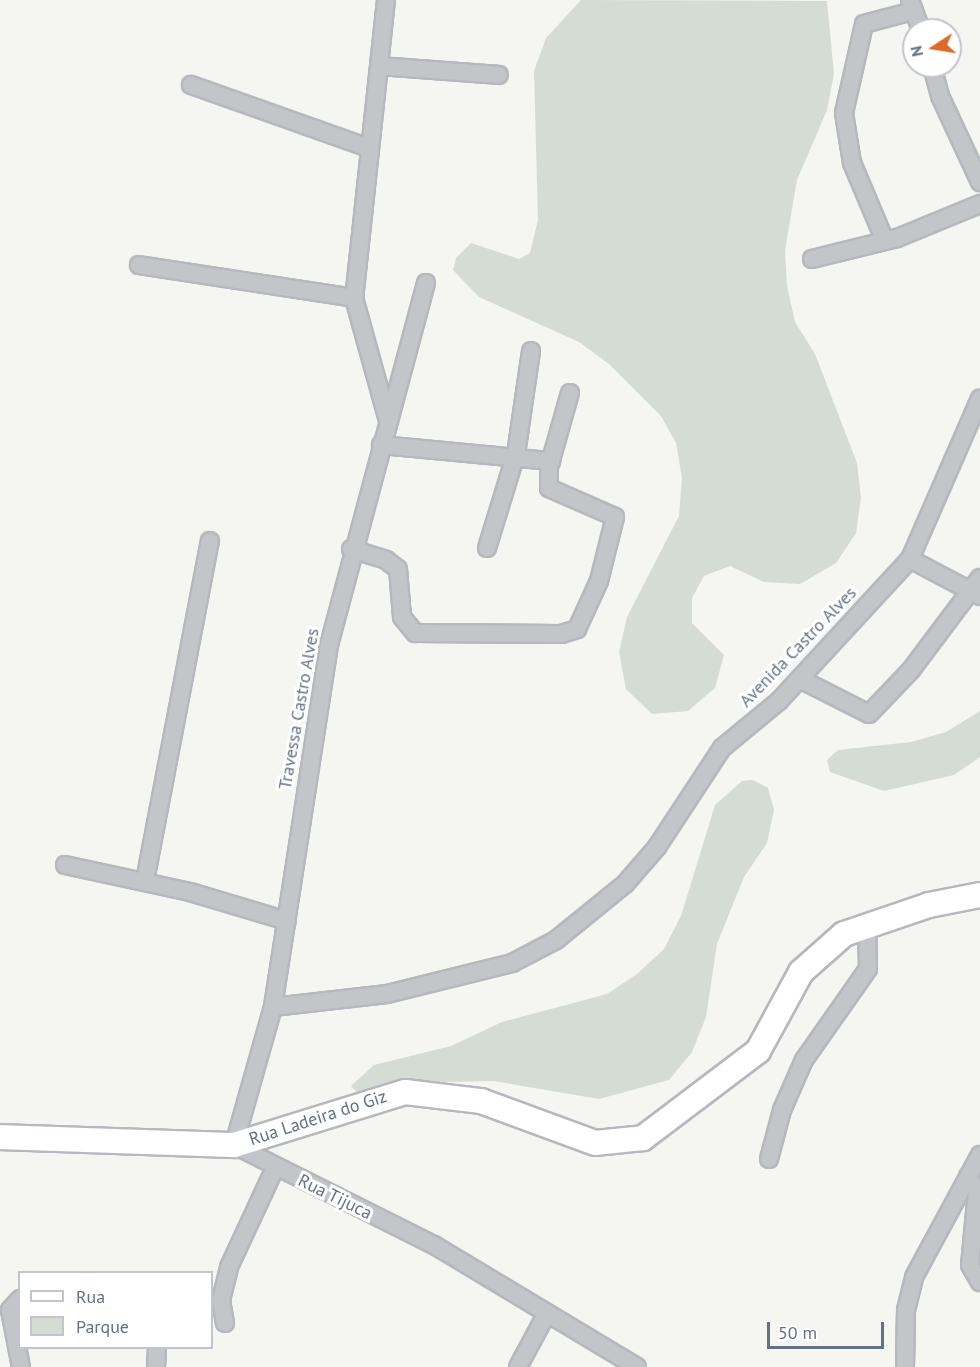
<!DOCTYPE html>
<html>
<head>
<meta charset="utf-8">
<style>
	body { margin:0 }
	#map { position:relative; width:980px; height:1367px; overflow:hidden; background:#f5f5f1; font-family:"PT Sans",sans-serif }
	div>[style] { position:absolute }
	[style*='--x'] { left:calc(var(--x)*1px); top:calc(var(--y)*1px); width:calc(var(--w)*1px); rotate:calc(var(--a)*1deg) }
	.green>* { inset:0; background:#d5dcd3 }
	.roads { filter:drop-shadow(2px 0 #b5b8bd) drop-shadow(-2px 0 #b5b8bd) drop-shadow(0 2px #b5b8bd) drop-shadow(0 -2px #b5b8bd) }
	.street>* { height:16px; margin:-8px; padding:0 8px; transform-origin:8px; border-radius:8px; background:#c3c5c9 }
	.secondary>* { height:24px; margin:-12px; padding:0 12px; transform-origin:12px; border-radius:12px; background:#fff }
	span { translate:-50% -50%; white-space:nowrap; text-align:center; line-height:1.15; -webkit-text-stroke:6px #fff; paint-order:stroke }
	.street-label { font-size:18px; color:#657181 }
	.legend { position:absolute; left:18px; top:1271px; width:195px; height:78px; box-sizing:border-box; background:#fff; border:2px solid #c1c6cd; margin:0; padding:8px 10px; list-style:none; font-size:18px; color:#657181 }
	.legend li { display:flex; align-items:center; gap:12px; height:30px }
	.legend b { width:30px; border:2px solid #c1c6cd }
	.north { position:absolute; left:902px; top:18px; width:60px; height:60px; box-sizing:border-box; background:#fff; border:2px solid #c1c6cd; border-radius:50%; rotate:258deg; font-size:16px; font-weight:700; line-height:24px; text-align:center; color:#657181 }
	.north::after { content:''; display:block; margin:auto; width:21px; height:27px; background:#db6b2b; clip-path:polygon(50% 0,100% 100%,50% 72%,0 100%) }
	.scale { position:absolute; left:767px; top:1322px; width:117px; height:27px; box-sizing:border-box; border:3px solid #657181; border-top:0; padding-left:8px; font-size:18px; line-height:21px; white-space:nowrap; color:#657181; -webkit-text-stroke:4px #fff; paint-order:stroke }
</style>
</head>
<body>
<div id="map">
	<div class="green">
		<i style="clip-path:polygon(581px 0,827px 1px,834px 74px,827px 110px,797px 180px,785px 250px,787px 286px,795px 322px,815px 354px,857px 463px,861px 498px,856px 533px,836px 563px,800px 584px,764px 582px,730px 566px,704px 576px,692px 598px,692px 623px,724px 655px,715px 688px,688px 711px,652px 714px,626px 689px,619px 652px,627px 617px,679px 516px,682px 478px,676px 443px,661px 416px,609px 364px,579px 342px,479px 297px,453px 270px,456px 258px,471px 243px,519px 259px,530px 253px,538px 220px,534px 71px,546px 38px)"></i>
		<i style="clip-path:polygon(980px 711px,980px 757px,954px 775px,884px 791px,830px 772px,827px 760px,838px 750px,911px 742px,946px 732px)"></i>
		<i style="clip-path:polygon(753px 780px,768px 788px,774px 810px,767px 843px,744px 877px,717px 944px,706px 1017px,692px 1052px,669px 1080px,599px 1099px,494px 1081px,392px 1083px,360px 1096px,351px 1086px,374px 1065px,451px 1046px,502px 1022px,607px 994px,637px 974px,664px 949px,681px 916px,715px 805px,742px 781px)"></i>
	</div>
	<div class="roads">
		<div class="street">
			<i style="--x:386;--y:0;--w:300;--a:96.1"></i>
			<i style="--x:354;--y:298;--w:128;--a:74.5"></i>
			<i style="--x:910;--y:0;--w:32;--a:70"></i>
			<i style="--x:380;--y:66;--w:119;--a:4.3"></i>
			<i style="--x:932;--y:66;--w:31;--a:75"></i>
			<i style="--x:940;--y:96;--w:95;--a:65.1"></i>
			<i style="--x:191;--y:85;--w:189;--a:19.5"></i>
			<i style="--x:885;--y:241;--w:85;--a:-112.9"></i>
			<i style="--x:852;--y:163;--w:51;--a:-99.1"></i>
			<i style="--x:844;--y:113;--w:91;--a:-77.3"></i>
			<i style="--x:864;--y:24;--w:51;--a:-14.9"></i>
			<i style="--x:812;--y:259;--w:88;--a:-13.9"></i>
			<i style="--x:897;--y:238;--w:90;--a:-22.3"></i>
			<i style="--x:139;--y:265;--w:218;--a:8.7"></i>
			<i style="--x:426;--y:283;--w:375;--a:105"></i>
			<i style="--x:329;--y:645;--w:366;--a:98.8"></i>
			<i style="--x:273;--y:1007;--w:143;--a:105.8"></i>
			<i style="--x:234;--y:1145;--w:224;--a:26.6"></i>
			<i style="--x:434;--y:1245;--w:237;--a:31"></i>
			<i style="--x:381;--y:445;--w:171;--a:5.4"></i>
			<i style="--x:487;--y:548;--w:98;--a:-72.9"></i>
			<i style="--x:516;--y:454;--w:104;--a:-81.7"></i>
			<i style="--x:351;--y:549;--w:37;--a:17"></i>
			<i style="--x:386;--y:560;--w:15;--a:37"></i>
			<i style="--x:398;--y:569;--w:48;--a:85.2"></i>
			<i style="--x:402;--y:617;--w:21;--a:51"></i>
			<i style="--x:415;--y:633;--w:146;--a:0.4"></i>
			<i style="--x:561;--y:634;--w:17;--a:-17"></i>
			<i style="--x:577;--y:629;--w:53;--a:-65.4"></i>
			<i style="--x:599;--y:581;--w:66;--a:-76"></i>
			<i style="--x:615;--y:517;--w:72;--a:-156.3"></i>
			<i style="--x:549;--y:488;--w:21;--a:-90"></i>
			<i style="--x:549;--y:467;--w:77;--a:-74.2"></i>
			<i style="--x:910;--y:559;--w:79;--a:27.9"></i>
			<i style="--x:800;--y:679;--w:77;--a:26.9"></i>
			<i style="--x:869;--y:714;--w:61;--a:-46.3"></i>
			<i style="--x:911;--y:670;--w:115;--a:-53.1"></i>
			<i style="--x:65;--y:865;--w:128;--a:12.2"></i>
			<i style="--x:190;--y:892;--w:101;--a:16.6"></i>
			<i style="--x:145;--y:881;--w:346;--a:-79.2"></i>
			<i style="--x:273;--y:1007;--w:115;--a:-6.5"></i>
			<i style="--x:387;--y:994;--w:129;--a:-13.9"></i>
			<i style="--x:512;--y:963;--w:50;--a:-27.6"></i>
			<i style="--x:556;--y:940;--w:89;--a:-39.1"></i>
			<i style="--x:625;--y:884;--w:49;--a:-49.1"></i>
			<i style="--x:657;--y:847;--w:118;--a:-56.7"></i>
			<i style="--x:722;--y:748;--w:74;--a:-39.5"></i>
			<i style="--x:779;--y:701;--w:193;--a:-47.3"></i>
			<i style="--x:910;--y:559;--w:175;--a:-66.4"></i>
			<i style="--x:769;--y:1159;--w:51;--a:-75.1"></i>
			<i style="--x:782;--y:1110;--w:55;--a:-66.3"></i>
			<i style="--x:804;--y:1060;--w:111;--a:-54.9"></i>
			<i style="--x:868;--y:969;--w:46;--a:-91.2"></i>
			<i style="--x:968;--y:1176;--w:17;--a:59"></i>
			<i style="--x:977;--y:1191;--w:74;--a:95.4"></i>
			<i style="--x:970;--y:1265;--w:20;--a:60"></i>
			<i style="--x:20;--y:1299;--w:15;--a:132"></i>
			<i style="--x:10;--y:1310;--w:58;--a:79.1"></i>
			<i style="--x:225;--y:1323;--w:23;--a:-100"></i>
			<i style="--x:221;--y:1300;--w:34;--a:-76"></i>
			<i style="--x:229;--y:1267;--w:109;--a:-65.1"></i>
			<i style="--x:156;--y:1367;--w:19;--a:-87"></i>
			<i style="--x:518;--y:1367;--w:61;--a:-61.8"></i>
			<i style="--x:905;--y:1367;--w:57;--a:-89"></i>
			<i style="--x:906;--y:1310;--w:34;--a:-76"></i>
			<i style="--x:914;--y:1277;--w:139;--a:-61.6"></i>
		</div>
		<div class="secondary">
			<i style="--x:0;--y:1137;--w:234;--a:2"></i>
			<i style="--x:234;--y:1145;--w:179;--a:-17.2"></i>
			<i style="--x:405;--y:1092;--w:77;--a:6.8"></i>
			<i style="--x:481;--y:1101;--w:121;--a:20.2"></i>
			<i style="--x:595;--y:1143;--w:48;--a:-5.9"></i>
			<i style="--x:643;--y:1138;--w:144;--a:-37.1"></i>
			<i style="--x:758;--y:1051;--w:90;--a:-61.4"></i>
			<i style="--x:801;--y:972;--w:57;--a:-41.5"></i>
			<i style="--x:844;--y:934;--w:90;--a:-18.8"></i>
			<i style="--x:929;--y:905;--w:52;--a:-11.1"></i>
		</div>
	</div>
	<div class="street-label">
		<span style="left:798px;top:647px;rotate:-46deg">Avenida Castro Alves</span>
		<span style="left:299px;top:709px;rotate:-80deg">Travessa Castro Alves</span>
		<span style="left:318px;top:1118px;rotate:-18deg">Rua Ladeira do Giz</span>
		<span style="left:335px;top:1197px;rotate:26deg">Rua Tijuca</span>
	</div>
	<ul class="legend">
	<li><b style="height:8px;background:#fff"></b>Rua</li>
	<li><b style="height:16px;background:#d5dcd3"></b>Parque</li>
	</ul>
	<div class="north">N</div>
	<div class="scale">50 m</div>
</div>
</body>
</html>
